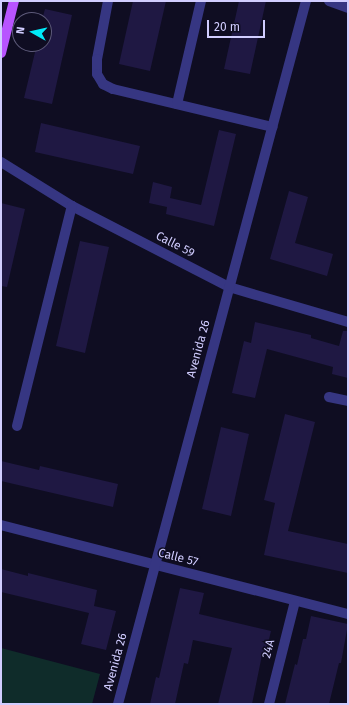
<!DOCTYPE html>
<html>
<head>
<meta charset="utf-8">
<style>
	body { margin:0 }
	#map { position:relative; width:349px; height:705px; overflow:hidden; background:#0f0d22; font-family:"Fira Sans",sans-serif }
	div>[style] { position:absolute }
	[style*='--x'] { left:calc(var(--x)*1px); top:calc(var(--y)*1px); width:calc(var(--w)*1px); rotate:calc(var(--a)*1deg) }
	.green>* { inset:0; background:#0f2c2a }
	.building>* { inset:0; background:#1f1843 }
	.minor>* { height:10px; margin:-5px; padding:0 5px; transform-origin:5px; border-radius:5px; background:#363682 }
	.major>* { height:10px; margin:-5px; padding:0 5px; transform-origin:5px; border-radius:5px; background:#b854ff }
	span { translate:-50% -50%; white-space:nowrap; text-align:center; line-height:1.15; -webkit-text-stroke:3px #0f0d22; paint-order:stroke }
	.street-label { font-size:12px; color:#d1cdff }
	.frame { position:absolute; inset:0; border:2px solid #d1cdff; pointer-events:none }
	.north { position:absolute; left:12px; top:12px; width:40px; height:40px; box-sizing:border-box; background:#0f0d22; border:1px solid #5d5a7a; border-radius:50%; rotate:278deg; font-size:11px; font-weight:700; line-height:16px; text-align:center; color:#d1cdff }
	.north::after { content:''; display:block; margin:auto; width:14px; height:18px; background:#00eaf8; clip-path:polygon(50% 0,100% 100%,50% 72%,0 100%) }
	.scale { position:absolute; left:207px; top:20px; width:58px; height:18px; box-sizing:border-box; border:2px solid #d1cdff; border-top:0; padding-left:5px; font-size:12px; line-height:14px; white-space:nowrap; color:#d1cdff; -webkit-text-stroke:3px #0f0d22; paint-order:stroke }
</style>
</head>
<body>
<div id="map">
	<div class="green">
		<i style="clip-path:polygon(1px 648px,100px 674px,92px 704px,1px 704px)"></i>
	</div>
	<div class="building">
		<i style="clip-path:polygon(133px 1px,166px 1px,150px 71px,119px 64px)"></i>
		<i style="clip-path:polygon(239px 1px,266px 1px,250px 74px,224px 69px)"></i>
		<i style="clip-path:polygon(45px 9px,72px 15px,52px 104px,24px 98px,37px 44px,44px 44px,42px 20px)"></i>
		<i style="clip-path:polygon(41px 123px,140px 146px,133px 174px,35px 152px)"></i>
		<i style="clip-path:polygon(219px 130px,236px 134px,214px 226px,166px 214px,167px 207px,149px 203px,153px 182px,172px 187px,170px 198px,201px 205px)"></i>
		<i style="clip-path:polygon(289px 191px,308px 197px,295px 243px,333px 254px,327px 276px,270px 259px)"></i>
		<i style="clip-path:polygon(1px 203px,25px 209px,7px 287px,1px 286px)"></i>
		<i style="clip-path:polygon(80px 241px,109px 247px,85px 353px,56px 346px)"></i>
		<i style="clip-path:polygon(255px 322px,311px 335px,311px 338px,339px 346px,343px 331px,348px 331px,348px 378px,332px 374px,333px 367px,267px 349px,255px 398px,232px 393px,244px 341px,251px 343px)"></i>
		<i style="clip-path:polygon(285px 414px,315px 422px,288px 531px,348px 544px,348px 573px,264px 555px,275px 503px,264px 500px)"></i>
		<i style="clip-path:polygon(221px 427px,249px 434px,231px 516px,202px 509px)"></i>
		<i style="clip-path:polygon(1px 461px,39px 470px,40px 466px,118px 484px,113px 507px,1px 481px)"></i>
		<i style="clip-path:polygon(1px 569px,28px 576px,28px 573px,97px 590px,94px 606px,116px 611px,106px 650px,81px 644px,89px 613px,1px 592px)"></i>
		<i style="clip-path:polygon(180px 588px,204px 593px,199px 614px,271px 631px,265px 656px,262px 655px,252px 704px,218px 704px,232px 648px,193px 640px,188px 664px,184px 663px,175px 704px,150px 704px,156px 677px,159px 678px)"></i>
		<i style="clip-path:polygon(311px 616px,348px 624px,341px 663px,339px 663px,329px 704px,285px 704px,295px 664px,297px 665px,303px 639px,306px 639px)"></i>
	</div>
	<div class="minor">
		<i style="--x:108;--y:1;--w:59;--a:100.7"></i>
		<i style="--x:97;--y:59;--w:15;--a:90"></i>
		<i style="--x:97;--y:74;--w:12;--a:59"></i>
		<i style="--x:103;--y:84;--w:11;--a:27"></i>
		<i style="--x:113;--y:89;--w:164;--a:13.4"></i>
		<i style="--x:329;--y:1;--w:20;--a:20"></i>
		<i style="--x:177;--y:104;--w:106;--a:-76.9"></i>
		<i style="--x:1;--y:162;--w:84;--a:31.8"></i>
		<i style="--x:72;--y:206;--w:177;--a:27.3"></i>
		<i style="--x:229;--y:287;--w:124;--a:16.4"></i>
		<i style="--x:329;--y:397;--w:19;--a:12"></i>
		<i style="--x:17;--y:426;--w:227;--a:-76"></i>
		<i style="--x:1;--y:525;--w:358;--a:14.4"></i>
		<i style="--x:118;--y:704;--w:728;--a:-75.03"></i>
		<i style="--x:269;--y:704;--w:106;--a:-75.8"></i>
	</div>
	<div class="major">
		<i style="--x:1;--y:53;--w:54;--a:-76"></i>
	</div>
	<div class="street-label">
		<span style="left:175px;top:245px;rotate:27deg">Calle 59</span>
		<span style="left:199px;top:349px;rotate:-75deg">Avenida 26</span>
		<span style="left:178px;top:558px;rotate:14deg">Calle 57</span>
		<span style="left:269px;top:649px;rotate:-76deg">24A</span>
		<span style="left:116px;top:662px;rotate:-75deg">Avenida 26</span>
	</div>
	<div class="frame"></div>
	<div class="north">N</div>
	<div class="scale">20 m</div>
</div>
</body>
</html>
